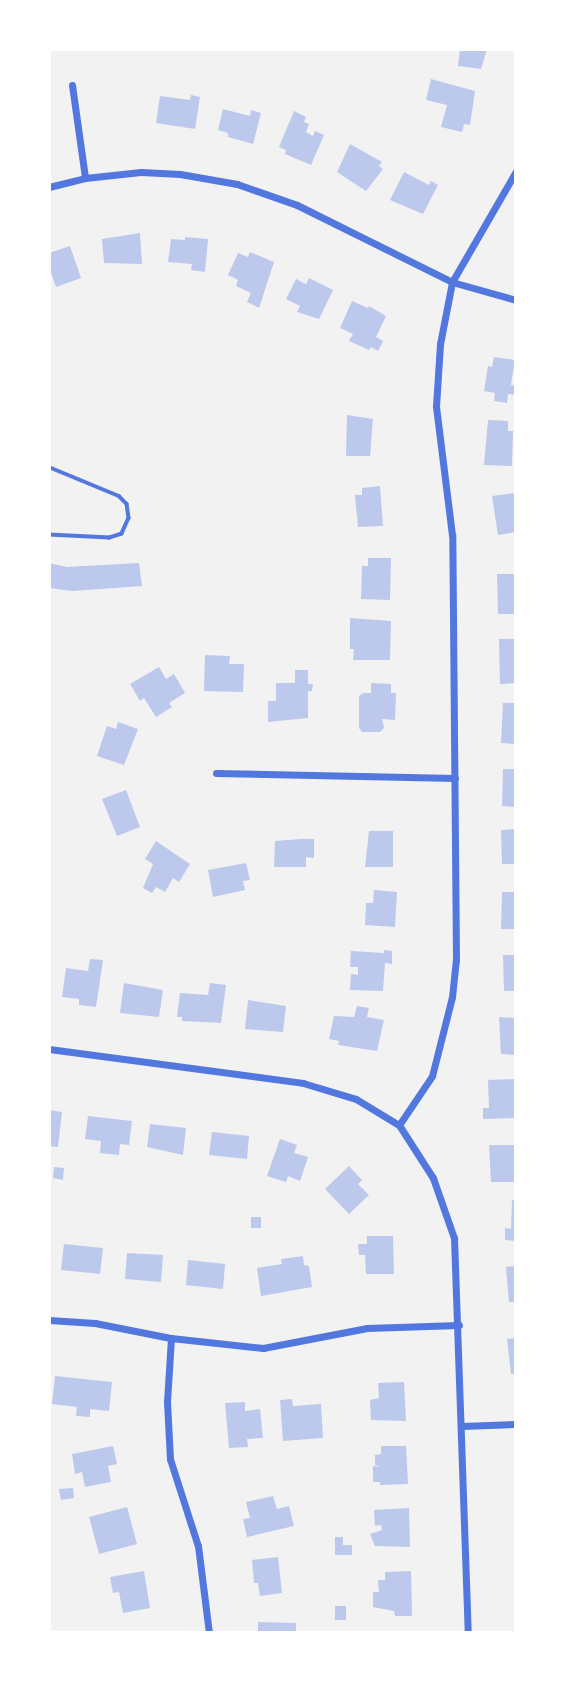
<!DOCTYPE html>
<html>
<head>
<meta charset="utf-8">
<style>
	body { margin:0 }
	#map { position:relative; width:565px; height:1682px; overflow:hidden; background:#f2f2f2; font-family:Quicksand,sans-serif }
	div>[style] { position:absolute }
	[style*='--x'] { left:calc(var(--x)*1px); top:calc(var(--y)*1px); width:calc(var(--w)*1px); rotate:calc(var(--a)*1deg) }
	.building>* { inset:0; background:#bdc9ec }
	.service>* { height:3.5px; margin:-1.75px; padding:0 1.75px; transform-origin:1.75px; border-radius:1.75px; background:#5277de }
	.minor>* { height:7px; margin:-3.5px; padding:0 3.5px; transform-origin:3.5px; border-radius:3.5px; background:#5277de }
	span { translate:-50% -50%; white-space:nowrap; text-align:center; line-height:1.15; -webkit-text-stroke:5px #fff; paint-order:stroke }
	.frame { position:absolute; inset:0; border:51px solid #fff; pointer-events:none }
</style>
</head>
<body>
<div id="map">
	<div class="building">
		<i style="clip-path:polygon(460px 49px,487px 49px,481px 69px,458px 66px)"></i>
		<i style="clip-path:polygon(431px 79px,475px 91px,470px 125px,464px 124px,462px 132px,441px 127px,447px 105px,426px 100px)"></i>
		<i style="clip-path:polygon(191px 95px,200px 97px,195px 129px,156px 123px,160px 96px,190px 100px)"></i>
		<i style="clip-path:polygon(223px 109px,250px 116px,251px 110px,261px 113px,253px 144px,228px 137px,228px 133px,218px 130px)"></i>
		<i style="clip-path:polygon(294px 111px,306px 117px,304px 122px,309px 124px,306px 132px,313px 136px,315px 131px,324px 135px,311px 165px,285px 154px,286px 150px,279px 147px)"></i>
		<i style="clip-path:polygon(350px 144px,382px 162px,379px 166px,383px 169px,366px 191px,337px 172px)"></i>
		<i style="clip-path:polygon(404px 172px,429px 185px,431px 181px,438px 185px,423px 214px,390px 200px)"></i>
		<i style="clip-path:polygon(140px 233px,142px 264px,104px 263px,102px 239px)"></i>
		<i style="clip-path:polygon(185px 237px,208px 239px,205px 272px,191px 270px,192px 264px,168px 262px,171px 239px,185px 240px)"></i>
		<i style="clip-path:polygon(70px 246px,81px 278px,56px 287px,49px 267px,49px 253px)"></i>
		<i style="clip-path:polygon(250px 252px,274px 262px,259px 308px,247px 302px,251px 293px,236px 286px,238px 280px,228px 275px,238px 253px,248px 257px)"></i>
		<i style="clip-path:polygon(309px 278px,333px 290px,319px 319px,297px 312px,300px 306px,286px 299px,296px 279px,306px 284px)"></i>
		<i style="clip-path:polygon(352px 301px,368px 308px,369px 306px,386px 316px,376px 337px,383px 341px,378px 351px,371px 347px,369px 350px,349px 341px,353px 334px,340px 328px)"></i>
		<i style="clip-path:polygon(494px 357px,515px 360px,511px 385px,516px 386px,516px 395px,508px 394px,507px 403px,494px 401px,495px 393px,484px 391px,488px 366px,492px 367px)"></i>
		<i style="clip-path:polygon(347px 415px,373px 419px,370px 456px,346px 456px)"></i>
		<i style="clip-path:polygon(488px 420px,508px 421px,508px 431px,513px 431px,512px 466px,484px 465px)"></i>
		<i style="clip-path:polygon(380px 486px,383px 526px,358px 527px,355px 495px,362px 495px,362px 488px)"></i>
		<i style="clip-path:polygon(516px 493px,516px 532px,498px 535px,492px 496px)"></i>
		<i style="clip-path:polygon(368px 558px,391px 558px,390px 600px,361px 599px,362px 566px,368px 566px)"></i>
		<i style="clip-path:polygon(49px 563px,67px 567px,139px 563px,142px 586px,73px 591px,49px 588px)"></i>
		<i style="clip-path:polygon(497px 574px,516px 574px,516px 614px,498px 614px)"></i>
		<i style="clip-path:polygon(350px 618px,391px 621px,390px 660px,353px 660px,354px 649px,350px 649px)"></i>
		<i style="clip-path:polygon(499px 639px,516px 639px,516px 683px,500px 684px)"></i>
		<i style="clip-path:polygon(205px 655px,230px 656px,229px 664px,244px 664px,243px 692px,204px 691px)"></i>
		<i style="clip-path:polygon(159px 667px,166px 679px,174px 674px,185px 693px,169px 703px,172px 707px,156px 717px,144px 698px,140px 701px,130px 684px)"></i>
		<i style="clip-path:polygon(295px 670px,308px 670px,308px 684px,313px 684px,312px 691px,308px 691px,308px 718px,268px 722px,268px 701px,276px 701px,276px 683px,295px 683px)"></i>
		<i style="clip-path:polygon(371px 683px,391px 684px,391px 693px,396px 693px,395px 720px,382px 719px,384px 728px,380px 732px,362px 732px,359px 728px,359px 696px,363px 693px,371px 693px)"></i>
		<i style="clip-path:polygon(503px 703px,516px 703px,516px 744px,501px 743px)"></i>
		<i style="clip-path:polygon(118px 722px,138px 729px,124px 765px,97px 756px,107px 726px,116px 729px)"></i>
		<i style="clip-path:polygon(503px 769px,516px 769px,516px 807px,502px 806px)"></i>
		<i style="clip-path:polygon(126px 790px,140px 827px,117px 836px,102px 799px)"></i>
		<i style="clip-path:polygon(516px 829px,516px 864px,502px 864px,501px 830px)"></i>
		<i style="clip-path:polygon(369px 831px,393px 831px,393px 867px,365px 867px)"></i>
		<i style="clip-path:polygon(301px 839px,314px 839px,314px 858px,306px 857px,306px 867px,274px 867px,275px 841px)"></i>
		<i style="clip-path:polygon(156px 841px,190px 864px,179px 882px,173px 878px,165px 892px,156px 887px,152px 893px,143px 888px,153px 864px,145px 859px)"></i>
		<i style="clip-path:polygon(246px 863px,250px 880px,243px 881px,245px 890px,213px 897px,208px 870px)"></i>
		<i style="clip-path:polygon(374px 890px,397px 892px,395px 927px,365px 925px,366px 903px,373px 903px)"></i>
		<i style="clip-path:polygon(502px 892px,516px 892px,516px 929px,501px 929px)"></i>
		<i style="clip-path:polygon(384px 950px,392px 951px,392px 964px,385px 963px,383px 991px,350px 990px,351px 974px,358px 975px,358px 967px,350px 967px,351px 951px,384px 953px)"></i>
		<i style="clip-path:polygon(503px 955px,516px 955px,516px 991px,504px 991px)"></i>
		<i style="clip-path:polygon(90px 959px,103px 960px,96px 1007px,79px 1005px,79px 999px,62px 997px,66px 968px,88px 971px)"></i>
		<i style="clip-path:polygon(124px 983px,163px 990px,159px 1017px,120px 1013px)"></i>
		<i style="clip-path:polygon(210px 983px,226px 985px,221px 1023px,182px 1021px,182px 1017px,177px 1017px,180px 993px,208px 995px)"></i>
		<i style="clip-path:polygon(248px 1000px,286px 1006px,283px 1032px,245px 1029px)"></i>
		<i style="clip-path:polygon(357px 1006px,369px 1008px,367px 1017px,384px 1020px,377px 1051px,338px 1045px,339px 1041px,329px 1039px,334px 1016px,354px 1017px)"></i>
		<i style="clip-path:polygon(499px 1017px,516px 1018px,516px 1055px,501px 1054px)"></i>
		<i style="clip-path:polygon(516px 1079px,516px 1118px,483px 1119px,483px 1108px,489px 1108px,488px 1080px)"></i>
		<i style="clip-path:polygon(49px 1110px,62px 1112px,58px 1147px,49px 1146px)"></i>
		<i style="clip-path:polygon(88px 1116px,132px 1121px,129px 1145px,120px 1144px,119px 1155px,100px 1153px,101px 1141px,85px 1139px)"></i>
		<i style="clip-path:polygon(150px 1124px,186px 1128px,183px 1155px,147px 1147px)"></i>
		<i style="clip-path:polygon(212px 1132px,249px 1136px,247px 1159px,209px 1155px)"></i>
		<i style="clip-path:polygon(280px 1139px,297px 1145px,294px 1153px,308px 1157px,300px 1181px,288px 1176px,286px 1182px,267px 1176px)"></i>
		<i style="clip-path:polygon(489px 1145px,515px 1145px,514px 1182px,491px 1182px)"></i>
		<i style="clip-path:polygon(349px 1166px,362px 1180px,358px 1184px,369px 1195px,349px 1214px,325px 1189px)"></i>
		<i style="clip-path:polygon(54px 1167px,64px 1168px,63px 1180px,53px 1178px)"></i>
		<i style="clip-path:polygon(512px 1200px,516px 1201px,516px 1241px,505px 1240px,505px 1228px,511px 1229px)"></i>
		<i style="clip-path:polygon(251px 1217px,261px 1217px,261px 1228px,251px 1228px)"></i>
		<i style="clip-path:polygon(367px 1236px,393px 1236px,394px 1274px,366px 1274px,365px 1255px,359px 1255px,358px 1244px,367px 1244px)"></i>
		<i style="clip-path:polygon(64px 1244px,103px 1248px,100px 1274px,61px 1270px)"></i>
		<i style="clip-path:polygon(127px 1253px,163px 1255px,161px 1282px,125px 1279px)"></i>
		<i style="clip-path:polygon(303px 1256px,304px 1265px,309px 1266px,312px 1287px,261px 1296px,257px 1268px,282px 1264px,281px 1259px)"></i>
		<i style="clip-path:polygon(188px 1260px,225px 1264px,223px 1289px,186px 1285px)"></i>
		<i style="clip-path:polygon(516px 1266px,516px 1302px,509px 1302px,506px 1267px)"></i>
		<i style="clip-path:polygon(516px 1338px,516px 1374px,511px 1374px,507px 1339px)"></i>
		<i style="clip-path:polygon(55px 1376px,112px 1382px,109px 1411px,90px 1409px,90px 1417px,76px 1416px,77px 1407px,52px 1404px)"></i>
		<i style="clip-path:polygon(404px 1382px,406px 1421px,371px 1420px,370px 1400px,379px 1398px,378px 1383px)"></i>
		<i style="clip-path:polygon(292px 1399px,293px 1406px,321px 1404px,323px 1438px,283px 1441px,280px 1400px)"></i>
		<i style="clip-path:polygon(245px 1402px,245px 1411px,260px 1409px,263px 1438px,247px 1439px,248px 1447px,229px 1448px,225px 1403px)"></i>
		<i style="clip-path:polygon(113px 1446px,117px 1464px,108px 1466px,111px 1482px,85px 1487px,82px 1472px,75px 1474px,72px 1454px)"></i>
		<i style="clip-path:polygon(381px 1446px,406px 1446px,408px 1484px,380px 1485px,380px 1482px,373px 1482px,373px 1466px,380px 1467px,375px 1465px,375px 1455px,381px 1454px)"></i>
		<i style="clip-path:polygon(73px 1488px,74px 1498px,61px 1500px,59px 1489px)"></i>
		<i style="clip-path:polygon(273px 1496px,277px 1509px,289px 1506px,294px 1526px,247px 1537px,243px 1519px,250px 1518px,246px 1502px)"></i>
		<i style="clip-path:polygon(127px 1507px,137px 1544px,99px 1554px,89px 1517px)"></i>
		<i style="clip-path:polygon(409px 1508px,410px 1547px,375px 1546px,370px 1534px,382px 1530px,381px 1525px,375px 1526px,374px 1510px)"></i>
		<i style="clip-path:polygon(335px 1537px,343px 1537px,343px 1545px,352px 1545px,352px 1555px,335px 1555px)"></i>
		<i style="clip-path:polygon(278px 1557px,282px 1593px,260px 1596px,258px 1583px,254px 1583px,252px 1560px)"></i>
		<i style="clip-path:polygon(144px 1571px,150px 1608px,123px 1613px,119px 1592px,113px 1593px,110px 1577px)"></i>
		<i style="clip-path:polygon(411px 1571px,412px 1616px,395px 1616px,394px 1611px,373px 1607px,373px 1592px,379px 1592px,378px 1580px,385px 1580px,385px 1572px)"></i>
		<i style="clip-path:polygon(335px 1606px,346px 1606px,346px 1620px,335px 1620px)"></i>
		<i style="clip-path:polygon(258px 1622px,296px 1623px,296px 1633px,258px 1633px)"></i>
	</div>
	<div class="service">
		<i style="--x:49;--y:467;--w:76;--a:22.5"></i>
		<i style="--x:119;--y:496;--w:11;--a:45"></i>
		<i style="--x:127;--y:504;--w:14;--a:82"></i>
		<i style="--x:129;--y:518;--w:17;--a:114"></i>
		<i style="--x:122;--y:534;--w:13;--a:162"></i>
		<i style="--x:110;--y:538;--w:61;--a:-177.2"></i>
	</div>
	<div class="minor">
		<i style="--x:72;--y:85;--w:94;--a:82"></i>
		<i style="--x:49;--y:187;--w:37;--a:-14"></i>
		<i style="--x:85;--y:178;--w:56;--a:-6.1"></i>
		<i style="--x:141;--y:172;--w:39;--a:3"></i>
		<i style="--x:180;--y:174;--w:58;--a:10"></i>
		<i style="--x:237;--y:184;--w:64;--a:19.3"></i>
		<i style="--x:297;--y:205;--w:173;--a:26.4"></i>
		<i style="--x:452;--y:282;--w:66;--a:15.7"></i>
		<i style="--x:216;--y:773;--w:239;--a:1.2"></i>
		<i style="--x:49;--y:1049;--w:256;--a:7.6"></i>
		<i style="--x:303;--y:1083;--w:55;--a:16.8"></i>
		<i style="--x:356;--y:1099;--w:50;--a:31.2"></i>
		<i style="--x:399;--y:1125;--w:63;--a:57.3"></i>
		<i style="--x:433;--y:1178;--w:64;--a:70.7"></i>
		<i style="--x:454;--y:1238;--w:395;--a:88"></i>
		<i style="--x:399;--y:1125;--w:59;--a:-56"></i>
		<i style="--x:432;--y:1076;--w:81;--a:-75.8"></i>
		<i style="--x:452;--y:997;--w:37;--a:-84"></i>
		<i style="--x:456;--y:960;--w:425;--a:-90.5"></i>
		<i style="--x:452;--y:535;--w:130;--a:-97.1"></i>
		<i style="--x:436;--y:406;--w:62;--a:-86.3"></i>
		<i style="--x:440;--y:344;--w:63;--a:-79"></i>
		<i style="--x:452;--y:282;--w:128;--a:-60"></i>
		<i style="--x:49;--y:1320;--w:46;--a:3.7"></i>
		<i style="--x:95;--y:1323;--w:77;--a:11.2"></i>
		<i style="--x:171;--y:1338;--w:93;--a:6.2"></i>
		<i style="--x:263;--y:1348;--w:106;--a:-10.9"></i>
		<i style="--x:367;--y:1328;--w:92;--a:-1.9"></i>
		<i style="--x:171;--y:1338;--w:64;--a:93.6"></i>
		<i style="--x:167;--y:1402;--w:57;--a:87"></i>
		<i style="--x:170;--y:1459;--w:91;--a:72.2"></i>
		<i style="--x:198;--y:1546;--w:88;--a:82.8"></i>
		<i style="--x:462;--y:1426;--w:54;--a:-2.1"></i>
	</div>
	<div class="frame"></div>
</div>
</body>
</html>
